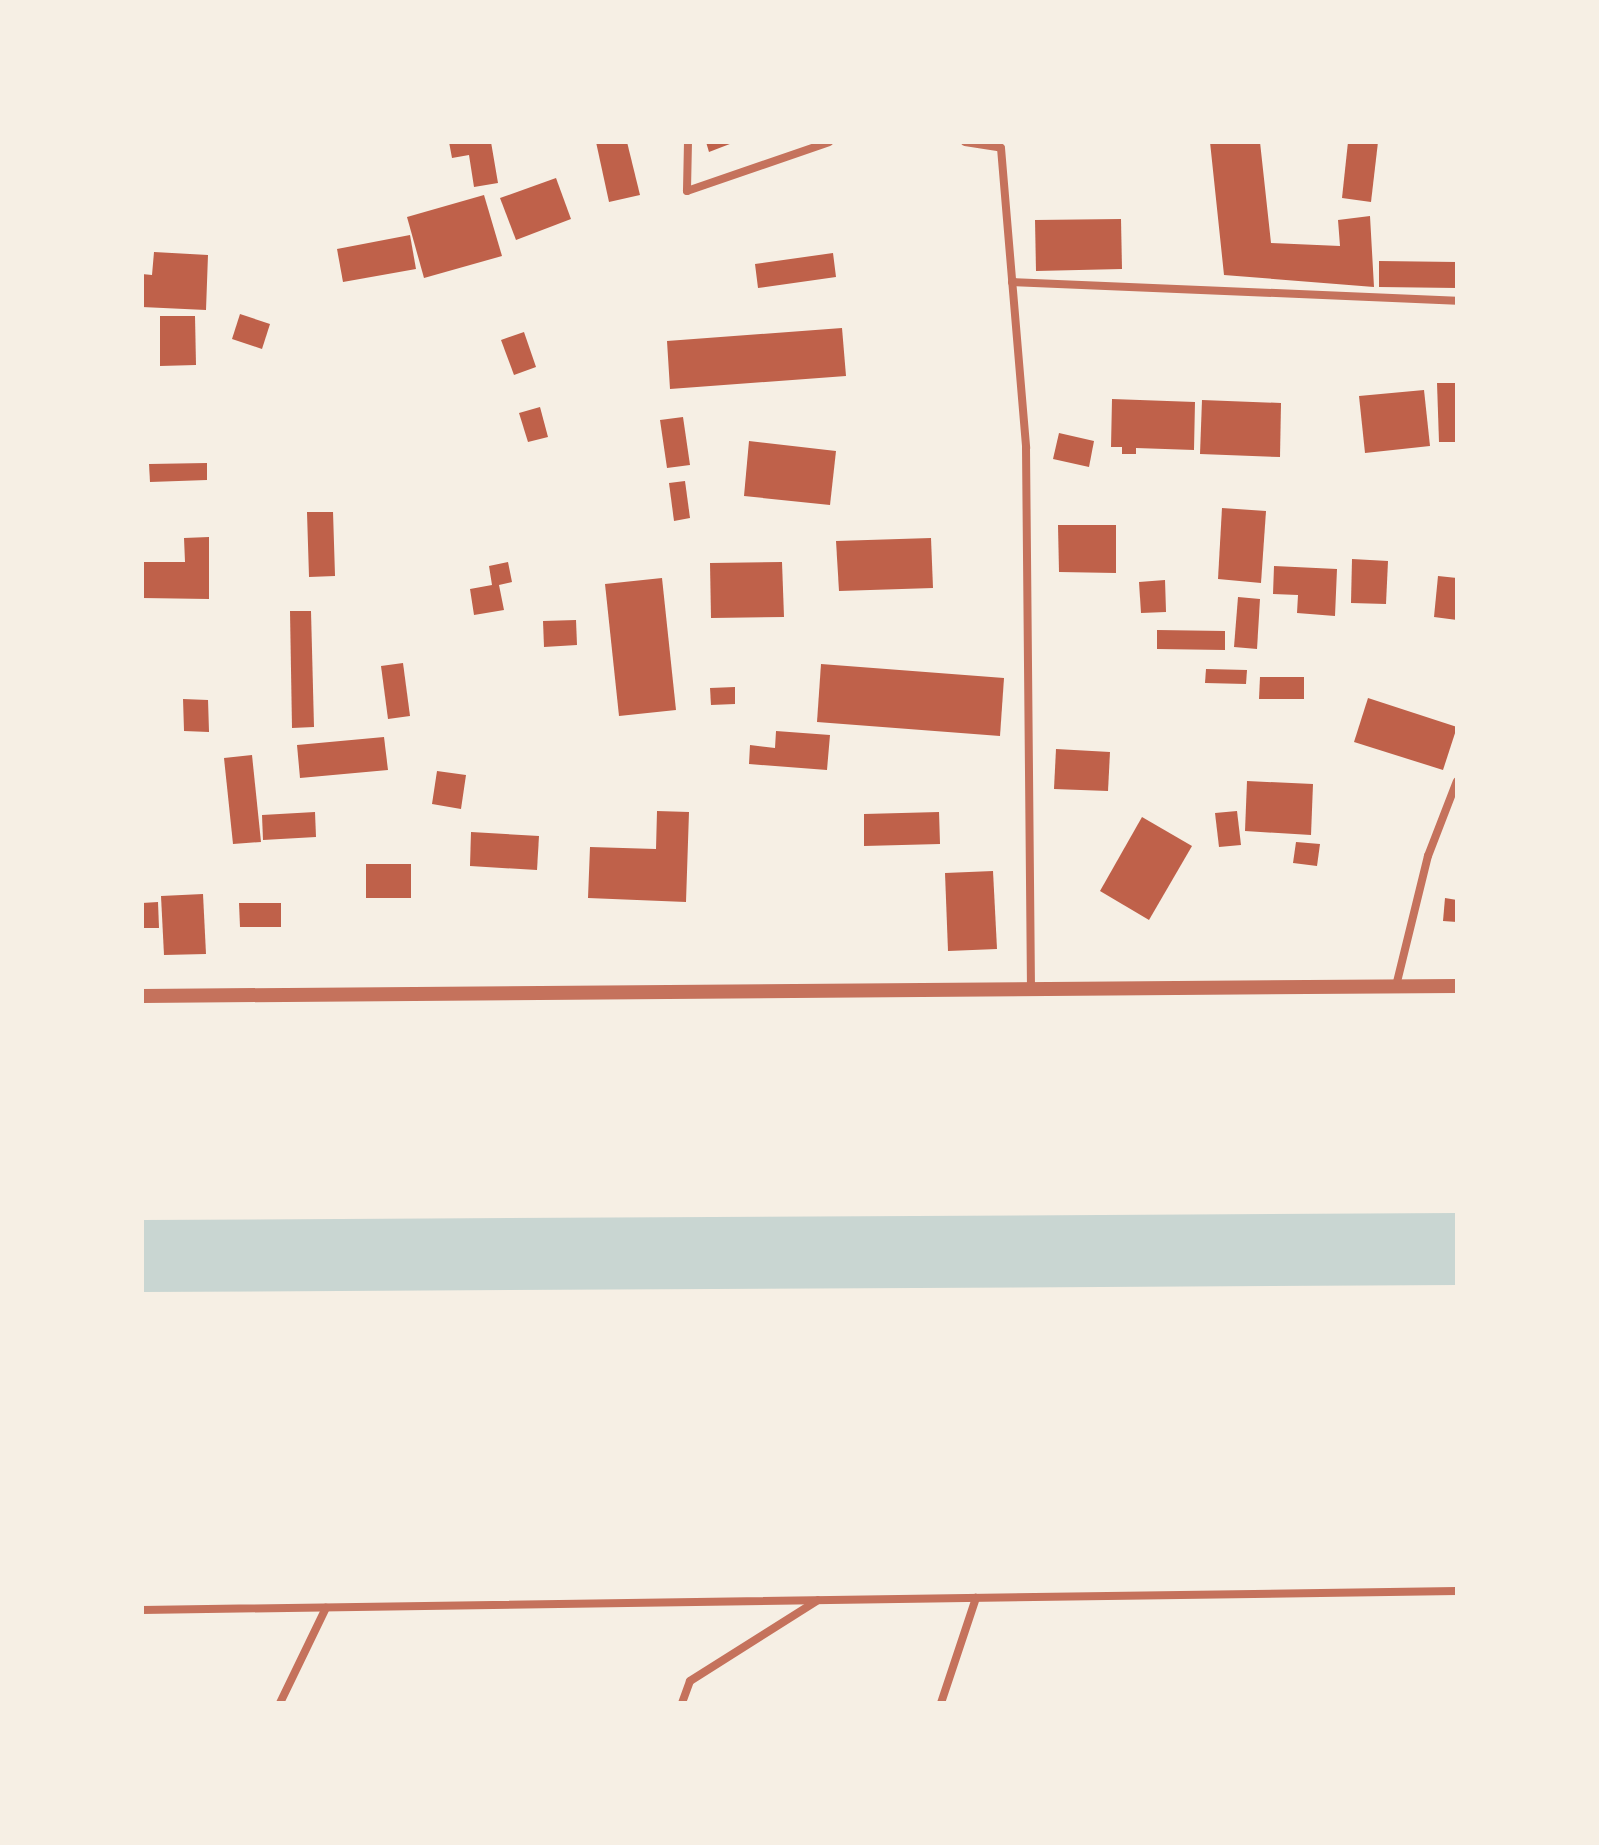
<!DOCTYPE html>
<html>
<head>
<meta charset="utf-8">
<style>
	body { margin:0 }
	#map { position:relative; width:1599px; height:1845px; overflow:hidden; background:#f6efe4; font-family:"PT Sans Narrow",sans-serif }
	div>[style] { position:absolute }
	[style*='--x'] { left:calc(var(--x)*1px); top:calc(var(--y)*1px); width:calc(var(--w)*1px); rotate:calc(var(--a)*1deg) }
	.river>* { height:72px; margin:-36px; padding:0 36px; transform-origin:36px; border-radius:36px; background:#c9d6d2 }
	.building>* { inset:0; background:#bf614a }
	.minor>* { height:8px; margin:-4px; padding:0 4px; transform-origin:4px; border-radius:4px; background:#c5725c }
	.tertiary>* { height:14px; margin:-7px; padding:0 7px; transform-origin:7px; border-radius:7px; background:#c5725c }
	span { translate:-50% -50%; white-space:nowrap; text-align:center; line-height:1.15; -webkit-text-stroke:6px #f6efe4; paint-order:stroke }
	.frame { position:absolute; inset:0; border:144px solid #f6efe4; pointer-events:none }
</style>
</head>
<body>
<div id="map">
	<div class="river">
		<i style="--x:142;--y:1256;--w:1315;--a:-0.3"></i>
	</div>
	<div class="building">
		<i style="clip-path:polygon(449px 142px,491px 142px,498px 183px,474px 187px,469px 155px,452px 158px)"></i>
		<i style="clip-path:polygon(596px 142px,627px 142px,640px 195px,609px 202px)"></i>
		<i style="clip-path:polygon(706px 142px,735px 142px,709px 152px)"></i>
		<i style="clip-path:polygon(1210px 142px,1260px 142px,1271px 243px,1340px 246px,1338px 220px,1370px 216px,1374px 287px,1224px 275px)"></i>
		<i style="clip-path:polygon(1348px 142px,1378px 142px,1371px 202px,1342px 198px)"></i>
		<i style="clip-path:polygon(556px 178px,571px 219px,516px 240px,500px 198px)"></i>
		<i style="clip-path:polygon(484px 195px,502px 256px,424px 278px,407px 217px)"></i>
		<i style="clip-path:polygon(1121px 219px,1122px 269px,1036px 271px,1035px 220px)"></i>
		<i style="clip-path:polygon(410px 235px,416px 269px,343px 282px,337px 249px)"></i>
		<i style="clip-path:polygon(154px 252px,208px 255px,206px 310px,142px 307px,142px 274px,152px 275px)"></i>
		<i style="clip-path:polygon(833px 253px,836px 277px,758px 288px,755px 264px)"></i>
		<i style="clip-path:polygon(1379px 261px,1457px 262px,1457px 288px,1379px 287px)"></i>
		<i style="clip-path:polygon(240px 314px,270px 324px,262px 349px,232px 339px)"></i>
		<i style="clip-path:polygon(160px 316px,195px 316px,196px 365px,160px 366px)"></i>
		<i style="clip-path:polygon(842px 328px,846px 376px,670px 389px,667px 341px)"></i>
		<i style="clip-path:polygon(524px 332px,536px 367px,514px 375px,501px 340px)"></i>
		<i style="clip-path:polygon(1437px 383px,1457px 383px,1457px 442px,1439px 442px)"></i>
		<i style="clip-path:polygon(1424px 390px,1430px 446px,1365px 453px,1359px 396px)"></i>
		<i style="clip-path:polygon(1112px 399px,1195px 402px,1194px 450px,1136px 448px,1136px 454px,1122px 454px,1122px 447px,1111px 447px)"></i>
		<i style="clip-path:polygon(1202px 400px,1281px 403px,1280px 457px,1200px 454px)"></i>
		<i style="clip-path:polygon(540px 407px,548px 437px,528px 442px,519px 413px)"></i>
		<i style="clip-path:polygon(683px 417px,690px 465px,667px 468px,660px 420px)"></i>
		<i style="clip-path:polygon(1059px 433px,1094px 441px,1089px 467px,1053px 459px)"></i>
		<i style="clip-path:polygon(749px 441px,836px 451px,830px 505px,744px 496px)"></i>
		<i style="clip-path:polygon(207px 463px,207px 480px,150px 482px,149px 464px)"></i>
		<i style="clip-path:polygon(685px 481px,690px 518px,674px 521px,669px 483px)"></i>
		<i style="clip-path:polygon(1222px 508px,1266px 511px,1261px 583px,1218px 579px)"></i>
		<i style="clip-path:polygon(307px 512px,333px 512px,335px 576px,309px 577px)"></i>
		<i style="clip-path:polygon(1058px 525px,1116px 525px,1116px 573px,1059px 572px)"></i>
		<i style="clip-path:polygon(209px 537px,209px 599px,142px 598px,142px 562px,185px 562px,184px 538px)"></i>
		<i style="clip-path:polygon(931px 538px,933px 588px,839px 591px,836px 541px)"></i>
		<i style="clip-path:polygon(1352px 559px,1388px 561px,1386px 604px,1351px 603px)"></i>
		<i style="clip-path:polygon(508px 562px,512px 582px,499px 585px,504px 610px,474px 615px,470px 589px,492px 585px,489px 566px)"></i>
		<i style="clip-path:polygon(782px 562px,784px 617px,711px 618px,710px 563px)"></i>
		<i style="clip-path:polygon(1274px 566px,1337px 569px,1335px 616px,1297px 613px,1298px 595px,1273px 594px)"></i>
		<i style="clip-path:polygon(1438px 576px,1457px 578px,1457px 620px,1434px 617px)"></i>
		<i style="clip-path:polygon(662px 578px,676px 710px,619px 716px,605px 584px)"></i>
		<i style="clip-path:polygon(1165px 580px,1166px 612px,1141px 613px,1139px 582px)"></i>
		<i style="clip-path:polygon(1238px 597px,1260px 599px,1257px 649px,1234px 647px)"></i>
		<i style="clip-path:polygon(290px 611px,311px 611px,314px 727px,292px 728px)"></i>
		<i style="clip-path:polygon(576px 620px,577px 645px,544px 647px,543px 621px)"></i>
		<i style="clip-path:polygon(1157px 630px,1225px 631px,1225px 650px,1157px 649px)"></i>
		<i style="clip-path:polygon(403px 663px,410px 716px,388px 719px,381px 666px)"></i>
		<i style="clip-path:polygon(821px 664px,1004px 678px,1000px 736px,817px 722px)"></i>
		<i style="clip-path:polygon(1206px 669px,1247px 670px,1246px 684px,1205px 683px)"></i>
		<i style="clip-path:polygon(1260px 677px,1304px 677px,1304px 699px,1259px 699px)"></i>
		<i style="clip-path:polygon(735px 687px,735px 704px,711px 705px,710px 688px)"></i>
		<i style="clip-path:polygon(1368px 698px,1457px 727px,1443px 770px,1354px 742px)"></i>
		<i style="clip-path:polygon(183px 699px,208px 700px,209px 732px,184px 731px)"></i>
		<i style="clip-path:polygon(776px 731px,830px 735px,827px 770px,749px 764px,750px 745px,775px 748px)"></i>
		<i style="clip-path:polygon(384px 737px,388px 770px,300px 778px,297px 745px)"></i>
		<i style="clip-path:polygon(1056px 749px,1110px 752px,1108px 791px,1054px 789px)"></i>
		<i style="clip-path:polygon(252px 755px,261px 842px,233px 844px,224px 758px)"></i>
		<i style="clip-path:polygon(437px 771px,466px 775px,461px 809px,432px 804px)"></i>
		<i style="clip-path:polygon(1247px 781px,1313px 784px,1311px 835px,1245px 831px)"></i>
		<i style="clip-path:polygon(657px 811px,689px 812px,686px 902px,588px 898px,590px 847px,656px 849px)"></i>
		<i style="clip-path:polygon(1237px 811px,1241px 845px,1219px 847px,1215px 813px)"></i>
		<i style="clip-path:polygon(315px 812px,316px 837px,263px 840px,262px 815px)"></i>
		<i style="clip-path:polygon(939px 812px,940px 844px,864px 846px,864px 814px)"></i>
		<i style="clip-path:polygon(1142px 817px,1192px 846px,1149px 920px,1100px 891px)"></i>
		<i style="clip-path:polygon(471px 832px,539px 836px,537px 870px,470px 866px)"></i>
		<i style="clip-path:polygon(1296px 842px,1320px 844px,1317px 866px,1293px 863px)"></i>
		<i style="clip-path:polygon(366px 864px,411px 864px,411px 898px,366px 898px)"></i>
		<i style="clip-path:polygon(993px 871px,997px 949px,948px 951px,945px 873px)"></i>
		<i style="clip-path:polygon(203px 894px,206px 954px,164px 955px,161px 896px)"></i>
		<i style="clip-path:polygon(1445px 898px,1457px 900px,1457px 922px,1443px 921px)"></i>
		<i style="clip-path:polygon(158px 902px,159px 928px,142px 928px,142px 903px)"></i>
		<i style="clip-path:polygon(239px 903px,281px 903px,281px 927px,240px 927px)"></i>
	</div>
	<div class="minor">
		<i style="--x:688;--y:142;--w:49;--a:91.2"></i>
		<i style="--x:687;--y:191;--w:150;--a:-19"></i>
		<i style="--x:965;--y:142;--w:36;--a:9"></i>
		<i style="--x:1001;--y:148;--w:301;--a:85.2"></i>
		<i style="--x:1026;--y:448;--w:540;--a:89.47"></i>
		<i style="--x:1012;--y:282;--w:445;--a:2.4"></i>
		<i style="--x:1396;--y:986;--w:134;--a:-76.2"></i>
		<i style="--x:1428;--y:856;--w:80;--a:-68.9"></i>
		<i style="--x:142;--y:1610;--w:1315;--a:-0.83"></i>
		<i style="--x:280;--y:1703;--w:106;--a:-64.2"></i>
		<i style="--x:682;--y:1703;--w:23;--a:-70"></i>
		<i style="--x:690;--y:1681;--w:151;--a:-32.3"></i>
		<i style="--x:941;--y:1703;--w:111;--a:-71.6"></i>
	</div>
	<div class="tertiary">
		<i style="--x:142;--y:996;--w:1315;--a:-0.44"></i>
	</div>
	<div class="frame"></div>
</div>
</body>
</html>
